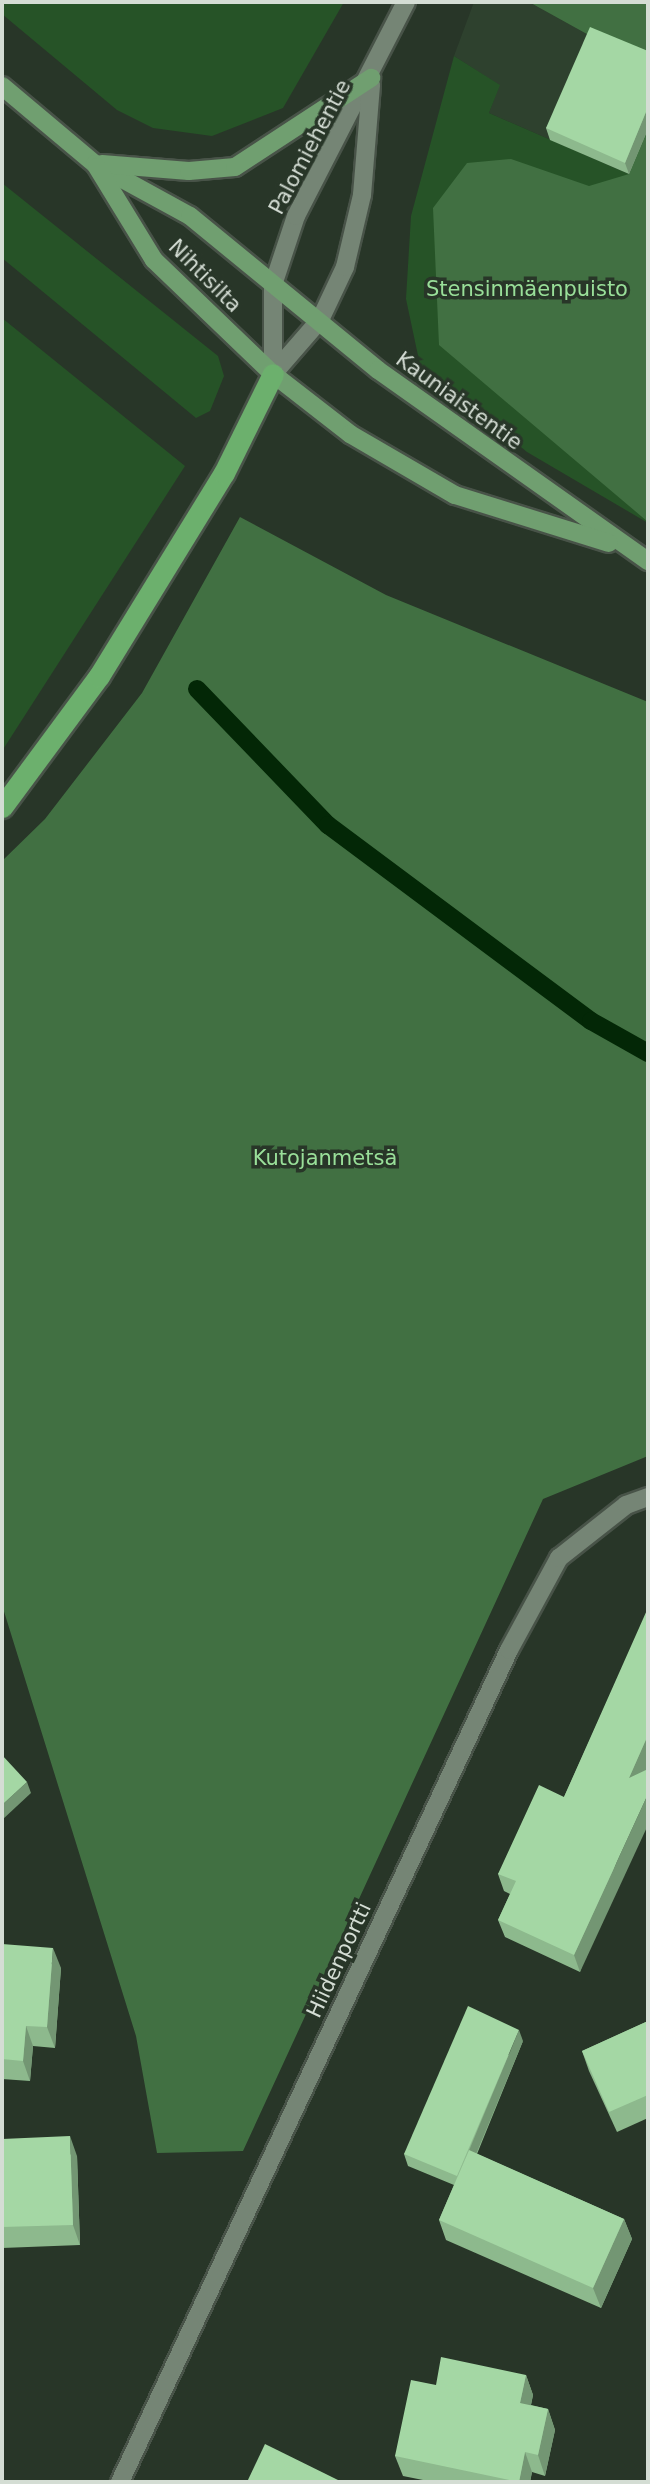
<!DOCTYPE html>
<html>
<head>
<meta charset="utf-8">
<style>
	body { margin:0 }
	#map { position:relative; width:650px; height:2484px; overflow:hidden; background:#283628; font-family:"DejaVu Sans",sans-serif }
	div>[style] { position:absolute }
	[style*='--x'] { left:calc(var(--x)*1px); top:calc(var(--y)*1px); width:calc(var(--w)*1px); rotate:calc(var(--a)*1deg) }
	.built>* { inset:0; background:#2e412e }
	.green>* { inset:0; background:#265327 }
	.forest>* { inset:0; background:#417042 }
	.stream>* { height:18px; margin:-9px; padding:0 9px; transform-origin:9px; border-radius:9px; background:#032706 }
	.roads { filter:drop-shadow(2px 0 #485348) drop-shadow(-2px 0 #485348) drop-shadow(0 2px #485348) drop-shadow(0 -2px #485348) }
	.minor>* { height:18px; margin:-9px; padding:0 9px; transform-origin:9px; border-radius:9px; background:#758575 }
	.major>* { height:18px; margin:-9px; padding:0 9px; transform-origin:9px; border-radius:9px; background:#709f70 }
	.highway>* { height:21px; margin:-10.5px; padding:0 10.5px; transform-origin:10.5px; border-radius:10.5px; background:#6cb06d }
	.wall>* { inset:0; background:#8db98d }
	.shaded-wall>* { inset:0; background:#739673 }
	.building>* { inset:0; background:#a4d7a4 }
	span { translate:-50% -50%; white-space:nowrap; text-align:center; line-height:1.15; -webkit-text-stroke:7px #283628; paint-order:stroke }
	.street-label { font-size:21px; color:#d4ddd4 }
	.park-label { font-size:21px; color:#99df99 }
	.frame { position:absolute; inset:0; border:4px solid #d4ddd4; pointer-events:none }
</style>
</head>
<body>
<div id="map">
	<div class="built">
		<i style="clip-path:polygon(474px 2px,529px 2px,594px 38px,629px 174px,489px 113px,499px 85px,454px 56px)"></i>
	</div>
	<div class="green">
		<i style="clip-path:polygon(2px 2px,344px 2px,283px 108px,212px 136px,153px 128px,117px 110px,2px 14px)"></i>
		<i style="clip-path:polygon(454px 56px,500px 85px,489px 113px,629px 174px,648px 129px,648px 523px,527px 452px,420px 365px,406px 299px,411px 216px)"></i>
		<i style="clip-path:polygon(2px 183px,218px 356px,224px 376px,210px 411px,196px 418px,2px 258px)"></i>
		<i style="clip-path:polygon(2px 318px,185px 466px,2px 751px)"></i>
	</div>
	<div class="forest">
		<i style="clip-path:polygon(529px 2px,648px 2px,648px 61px,594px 38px)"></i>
		<i style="clip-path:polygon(648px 129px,648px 522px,439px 345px,433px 208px,467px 163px,511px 159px,589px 186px,629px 174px)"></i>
		<i style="clip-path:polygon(240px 517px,386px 595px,648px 702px,648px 1456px,543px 1499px,243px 2151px,157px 2153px,136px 2036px,2px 1605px,2px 861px,45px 819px,142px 693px)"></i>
	</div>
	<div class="stream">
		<i style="--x:197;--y:689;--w:189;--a:46.1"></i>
		<i style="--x:328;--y:825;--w:328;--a:36.7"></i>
		<i style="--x:591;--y:1021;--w:65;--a:29.3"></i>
	</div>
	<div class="roads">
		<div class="minor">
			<i style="--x:273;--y:374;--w:89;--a:-90"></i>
			<i style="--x:273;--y:285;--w:73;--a:-71.6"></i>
			<i style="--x:296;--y:216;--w:241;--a:-62.8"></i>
			<i style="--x:273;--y:374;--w:72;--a:-49"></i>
			<i style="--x:320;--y:320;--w:59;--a:-64.7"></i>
			<i style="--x:345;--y:267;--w:74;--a:-76.7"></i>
			<i style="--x:362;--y:195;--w:110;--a:-85.3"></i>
			<i style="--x:120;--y:2482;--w:918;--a:-64.94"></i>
			<i style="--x:509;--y:1650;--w:105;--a:-61.5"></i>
			<i style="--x:559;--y:1558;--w:85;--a:-38.3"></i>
			<i style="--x:626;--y:1505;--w:23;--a:-20"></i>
		</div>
		<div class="major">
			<i style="--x:2;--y:86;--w:121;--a:40"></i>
			<i style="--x:95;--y:164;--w:108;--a:28.7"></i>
			<i style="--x:190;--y:216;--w:243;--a:39.3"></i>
			<i style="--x:378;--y:370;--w:331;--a:35.3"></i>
			<i style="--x:102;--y:164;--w:87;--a:4.6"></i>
			<i style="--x:189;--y:171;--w:46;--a:-5"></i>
			<i style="--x:235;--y:167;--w:163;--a:-33.2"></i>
			<i style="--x:97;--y:167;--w:109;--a:58.5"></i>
			<i style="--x:154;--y:260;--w:165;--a:43.8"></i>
			<i style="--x:273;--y:374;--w:98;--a:37.9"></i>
			<i style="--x:350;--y:434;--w:121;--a:30.2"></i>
			<i style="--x:455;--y:495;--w:161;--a:17.3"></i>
		</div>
		<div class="highway">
			<i style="--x:2;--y:807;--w:163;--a:-53.5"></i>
			<i style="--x:99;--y:676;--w:238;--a:-58.4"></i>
			<i style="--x:224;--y:473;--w:110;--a:-63.7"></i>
		</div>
	</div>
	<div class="wall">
		<i style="clip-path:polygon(648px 51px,648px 129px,629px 174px,550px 140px,546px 128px)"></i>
		<i style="clip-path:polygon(648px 1611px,648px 1766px,580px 1972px,505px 1937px,498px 1920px,510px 1894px,504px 1891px,498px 1874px,564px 1797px)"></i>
		<i style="clip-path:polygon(2px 1944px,61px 1968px,55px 2048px,33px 2046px,30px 2081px,2px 2079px)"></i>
		<i style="clip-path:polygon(648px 2021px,648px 2118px,617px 2132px,589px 2071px,582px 2051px)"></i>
		<i style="clip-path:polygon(523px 2041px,477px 2154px,624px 2219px,632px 2239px,601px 2308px,446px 2240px,439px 2220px,454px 2185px,408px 2166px,404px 2154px)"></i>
		<i style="clip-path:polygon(2px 2139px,77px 2156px,80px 2245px,2px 2248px)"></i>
		<i style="clip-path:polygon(526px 2375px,533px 2395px,531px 2405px,548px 2409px,555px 2430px,545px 2476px,532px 2472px,530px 2482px,433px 2482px,403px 2476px,395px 2456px,436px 2385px)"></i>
	</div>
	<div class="shaded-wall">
		<i style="clip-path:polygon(648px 107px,648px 129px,629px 174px,625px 163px)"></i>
		<i style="clip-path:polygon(648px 1735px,648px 1766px,635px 1796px,629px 1778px)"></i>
		<i style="clip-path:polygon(27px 1782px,31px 1793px,2px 1820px,2px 1805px)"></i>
		<i style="clip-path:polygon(648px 1794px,648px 1825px,580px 1972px,574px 1955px)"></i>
		<i style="clip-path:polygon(53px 1948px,61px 1968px,55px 2048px,47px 2027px)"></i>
		<i style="clip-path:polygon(26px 2026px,33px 2046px,30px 2081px,23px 2061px)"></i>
		<i style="clip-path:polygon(519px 2030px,523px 2041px,462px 2188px,458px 2177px)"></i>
		<i style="clip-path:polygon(70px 2136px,77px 2156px,80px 2245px,73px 2225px)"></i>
		<i style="clip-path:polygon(624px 2219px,632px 2239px,601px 2308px,593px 2288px)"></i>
		<i style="clip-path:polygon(526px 2375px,533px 2395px,527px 2423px,520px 2403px)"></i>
		<i style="clip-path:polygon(548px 2409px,555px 2430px,545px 2476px,538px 2455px)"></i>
		<i style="clip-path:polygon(525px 2452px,532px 2472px,530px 2482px,519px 2482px)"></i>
	</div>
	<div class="building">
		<i style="clip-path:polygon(590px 27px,648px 51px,648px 107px,625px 163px,546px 128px)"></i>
		<i style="clip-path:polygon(647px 1610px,648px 1611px,648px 1735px,629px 1778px,648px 1769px,648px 1794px,574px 1955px,498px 1920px,516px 1881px,498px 1874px,539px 1785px,564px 1797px)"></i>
		<i style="clip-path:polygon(2px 1755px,27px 1782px,2px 1805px)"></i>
		<i style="clip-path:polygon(2px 1944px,53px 1948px,47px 2027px,26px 2026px,23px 2061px,2px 2059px)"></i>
		<i style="clip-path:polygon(468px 2006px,519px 2030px,457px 2176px,404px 2154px)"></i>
		<i style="clip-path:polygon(648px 2021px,648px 2095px,609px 2112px,582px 2051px)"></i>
		<i style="clip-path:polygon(70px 2136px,73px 2225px,2px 2227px,2px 2139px)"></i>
		<i style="clip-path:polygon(469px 2150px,624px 2219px,593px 2288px,439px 2220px)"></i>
		<i style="clip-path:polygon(441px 2357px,526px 2375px,520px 2403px,548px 2409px,538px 2455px,525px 2452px,519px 2482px,395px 2456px,411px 2380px,436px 2385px)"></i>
		<i style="clip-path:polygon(265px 2444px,340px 2481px,340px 2482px,247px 2482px)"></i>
	</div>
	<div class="street-label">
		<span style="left:310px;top:147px;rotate:-62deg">Palomiehentie</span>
		<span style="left:205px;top:276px;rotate:45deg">Nihtisilta</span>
		<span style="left:459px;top:401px;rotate:36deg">Kauniaistentie</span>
		<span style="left:339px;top:1960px;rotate:-65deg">Hiidenportti</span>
	</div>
	<div class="park-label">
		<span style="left:527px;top:289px">Stensinmäenpuisto</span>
		<span style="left:325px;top:1158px">Kutojanmetsä</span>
	</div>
	<div class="frame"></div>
</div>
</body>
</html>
